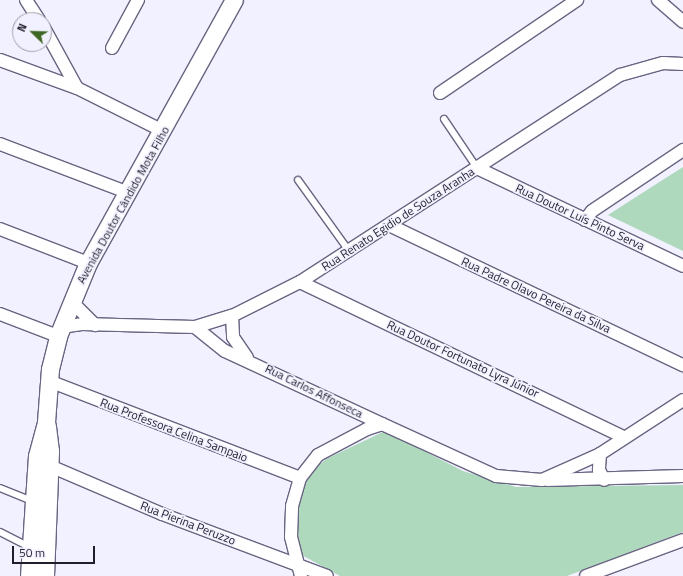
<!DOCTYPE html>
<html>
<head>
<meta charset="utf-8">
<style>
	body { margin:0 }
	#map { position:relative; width:683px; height:576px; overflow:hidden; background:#f2f1ff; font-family:"Titillium Web",sans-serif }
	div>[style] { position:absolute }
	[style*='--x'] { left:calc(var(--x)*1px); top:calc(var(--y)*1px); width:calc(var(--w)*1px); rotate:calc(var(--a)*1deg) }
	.green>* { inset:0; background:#aed9bc }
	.roads { filter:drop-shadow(1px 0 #696582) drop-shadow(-1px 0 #696582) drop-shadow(0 1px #696582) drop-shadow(0 -1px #696582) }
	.service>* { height:6px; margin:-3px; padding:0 3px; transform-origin:3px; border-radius:3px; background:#fff }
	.minor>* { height:12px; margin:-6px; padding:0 6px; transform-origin:6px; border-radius:6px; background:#fff }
	.secondary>* { height:17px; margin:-8.5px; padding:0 8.5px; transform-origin:8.5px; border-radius:8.5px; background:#fff }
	span { translate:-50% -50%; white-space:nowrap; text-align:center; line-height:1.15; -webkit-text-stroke:3.5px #f2f1ff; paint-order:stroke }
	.street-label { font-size:12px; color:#201e2b }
	.north { position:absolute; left:12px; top:12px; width:40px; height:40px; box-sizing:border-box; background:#f2f1ff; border:1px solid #9e9daa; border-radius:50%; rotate:293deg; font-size:11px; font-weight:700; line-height:16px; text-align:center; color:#201e2b }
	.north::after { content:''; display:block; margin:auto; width:14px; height:18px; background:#3f6824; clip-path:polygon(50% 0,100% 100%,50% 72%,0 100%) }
	.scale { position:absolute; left:12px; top:546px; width:83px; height:18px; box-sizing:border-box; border:2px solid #201e2b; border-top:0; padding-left:5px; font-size:12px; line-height:14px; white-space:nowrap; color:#201e2b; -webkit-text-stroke:3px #f2f1ff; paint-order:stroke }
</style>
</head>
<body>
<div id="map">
	<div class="green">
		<i style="clip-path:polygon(683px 167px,683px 251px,608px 215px,650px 188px)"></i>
		<i style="clip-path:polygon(385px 431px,463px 471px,516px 487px,683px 485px,683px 532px,567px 576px,340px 576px,300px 554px,295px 536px,300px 489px,311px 472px,326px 459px)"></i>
	</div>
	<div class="roads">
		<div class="service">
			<i style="--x:444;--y:119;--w:59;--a:56"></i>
			<i style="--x:298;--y:180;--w:87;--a:54.3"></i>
			<i style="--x:0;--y:488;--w:35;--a:22"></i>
			<i style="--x:0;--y:532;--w:33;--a:27"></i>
		</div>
		<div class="minor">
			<i style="--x:26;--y:0;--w:24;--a:57"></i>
			<i style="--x:658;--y:0;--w:33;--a:41"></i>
			<i style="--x:44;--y:28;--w:68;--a:61.2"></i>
			<i style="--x:112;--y:48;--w:55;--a:-61.6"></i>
			<i style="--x:0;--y:60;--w:82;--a:20"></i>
			<i style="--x:77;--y:88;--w:96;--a:26.6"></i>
			<i style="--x:440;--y:93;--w:166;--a:-34.2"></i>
			<i style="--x:0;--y:144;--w:138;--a:20.8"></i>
			<i style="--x:477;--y:168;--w:228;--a:25.4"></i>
			<i style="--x:585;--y:220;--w:11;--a:-52"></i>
			<i style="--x:592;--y:211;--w:110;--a:-33.8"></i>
			<i style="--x:389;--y:225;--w:326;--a:25.5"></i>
			<i style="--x:0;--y:229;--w:94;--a:21.1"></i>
			<i style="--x:300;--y:282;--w:359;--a:25.6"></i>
			<i style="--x:72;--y:302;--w:33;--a:45"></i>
			<i style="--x:0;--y:314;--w:62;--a:20.8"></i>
			<i style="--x:232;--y:316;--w:21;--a:87"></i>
			<i style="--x:233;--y:337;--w:25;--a:56"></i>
			<i style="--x:61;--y:327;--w:21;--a:-8"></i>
			<i style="--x:82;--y:324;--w:113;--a:1.5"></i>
			<i style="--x:195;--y:327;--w:39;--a:-17"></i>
			<i style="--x:232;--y:316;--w:76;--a:-26.6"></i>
			<i style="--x:300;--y:282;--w:381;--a:-32.9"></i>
			<i style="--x:620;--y:75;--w:45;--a:-15.6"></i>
			<i style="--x:663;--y:63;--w:20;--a:3"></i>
			<i style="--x:195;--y:327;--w:38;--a:39"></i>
			<i style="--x:225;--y:351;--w:173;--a:24.9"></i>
			<i style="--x:49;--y:381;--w:269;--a:21.1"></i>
			<i style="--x:600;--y:454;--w:16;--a:94"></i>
			<i style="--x:599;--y:470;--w:11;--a:63"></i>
			<i style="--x:50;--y:466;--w:122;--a:23.2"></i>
			<i style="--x:162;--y:514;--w:176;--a:20.6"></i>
			<i style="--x:547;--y:480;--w:136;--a:-1.7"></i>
			<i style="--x:301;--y:576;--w:40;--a:-104.4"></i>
			<i style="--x:291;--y:537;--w:31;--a:-88"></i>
			<i style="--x:292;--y:506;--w:29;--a:-74"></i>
			<i style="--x:300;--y:478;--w:29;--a:-52"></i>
			<i style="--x:318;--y:455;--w:55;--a:-28"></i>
			<i style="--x:367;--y:429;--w:16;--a:-18"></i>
			<i style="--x:382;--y:424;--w:125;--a:24.5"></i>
			<i style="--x:496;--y:476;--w:46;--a:5"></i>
			<i style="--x:542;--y:480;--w:64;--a:-24.1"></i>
			<i style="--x:600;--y:454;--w:99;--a:-33"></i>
			<i style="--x:586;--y:576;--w:103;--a:-20.4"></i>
		</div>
		<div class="secondary">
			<i style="--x:29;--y:576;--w:120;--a:-86.2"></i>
			<i style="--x:37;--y:456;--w:35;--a:-75"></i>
			<i style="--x:46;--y:422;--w:53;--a:-85.7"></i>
			<i style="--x:50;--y:369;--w:34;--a:-76"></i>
			<i style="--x:58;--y:336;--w:79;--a:-67.7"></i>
			<i style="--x:88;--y:263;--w:301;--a:-61"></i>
			<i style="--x:45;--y:576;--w:125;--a:-87.7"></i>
			<i style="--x:50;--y:451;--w:25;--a:-97"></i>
		</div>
	</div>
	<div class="street-label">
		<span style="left:123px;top:205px;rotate:-61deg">Avenida Doutor Cândido Mota Filho</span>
		<span style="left:580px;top:217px;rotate:25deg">Rua Doutor Luís Pinto Serva</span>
		<span style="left:398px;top:219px;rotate:-33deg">Rua Renato Egidio de Souza Aranha</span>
		<span style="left:536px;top:295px;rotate:25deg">Rua Padre Olavo Pereira da Silva</span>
		<span style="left:463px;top:359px;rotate:25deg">Rua Doutor Fortunato Lyra Júnior</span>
		<span style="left:314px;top:391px;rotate:26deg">Rua Carlos Affonseca</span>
		<span style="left:174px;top:430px;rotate:21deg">Rua Professora Celina Sampaio</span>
		<span style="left:188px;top:523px;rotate:21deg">Rua Pierina Peruzzo</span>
	</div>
	<div class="north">N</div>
	<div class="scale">50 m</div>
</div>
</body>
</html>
